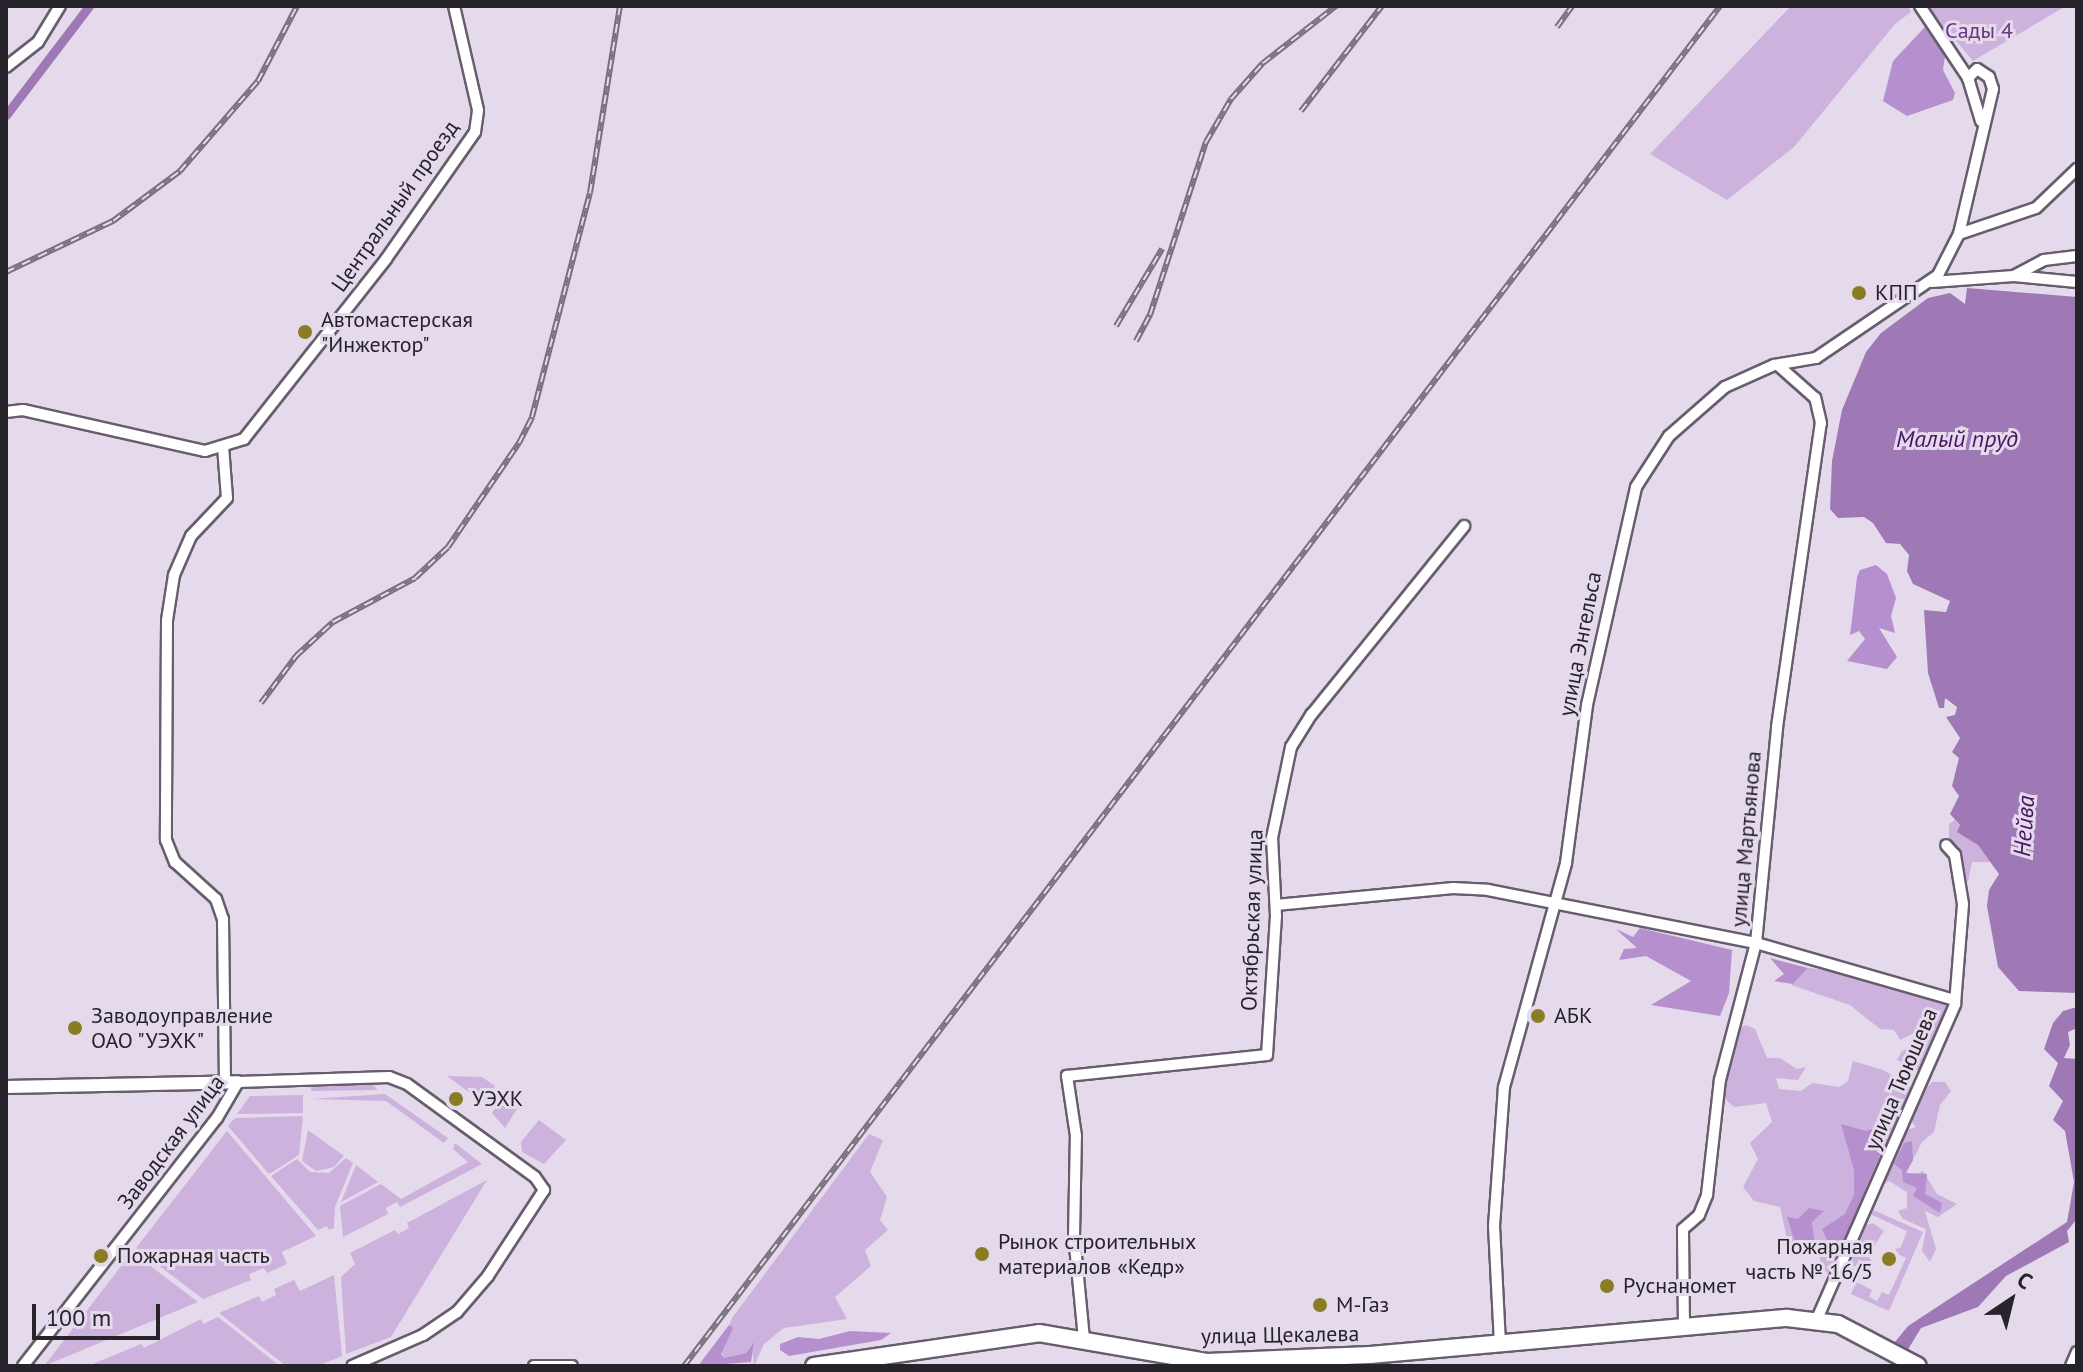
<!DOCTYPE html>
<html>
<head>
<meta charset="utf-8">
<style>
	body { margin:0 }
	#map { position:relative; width:2083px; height:1372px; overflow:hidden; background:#e5daec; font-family:"PT Sans",sans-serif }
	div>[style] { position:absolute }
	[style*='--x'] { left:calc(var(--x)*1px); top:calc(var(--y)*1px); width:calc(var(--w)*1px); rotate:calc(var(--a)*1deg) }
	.green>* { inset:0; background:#ccb2dd }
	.forest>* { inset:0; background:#b68fce }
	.water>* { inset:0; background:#9e79b6 }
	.canal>* { height:9px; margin:-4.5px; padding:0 4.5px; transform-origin:4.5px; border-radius:4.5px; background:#9e79b6 }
	.roads { filter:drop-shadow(2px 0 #675e6d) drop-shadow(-2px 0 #675e6d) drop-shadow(0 2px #675e6d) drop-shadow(0 -2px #675e6d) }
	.minor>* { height:10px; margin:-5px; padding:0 5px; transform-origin:5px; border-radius:5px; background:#fff }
	.tertiary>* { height:12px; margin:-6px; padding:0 6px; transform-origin:6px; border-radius:6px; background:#fff }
	.primary>* { height:16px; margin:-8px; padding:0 8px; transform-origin:8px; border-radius:8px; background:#fff }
	.rail>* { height:6px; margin-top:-3px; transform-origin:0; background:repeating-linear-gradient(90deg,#e5daec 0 9px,#77707b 0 18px); box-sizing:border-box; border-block:2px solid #77707b }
	.dots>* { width:22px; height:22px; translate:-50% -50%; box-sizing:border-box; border:4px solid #e5daec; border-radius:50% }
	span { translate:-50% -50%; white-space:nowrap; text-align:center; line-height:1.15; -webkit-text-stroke:6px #e5daec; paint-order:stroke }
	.park-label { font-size:22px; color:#673782 }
	.street-label { font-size:22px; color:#27232a }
	.poi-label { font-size:22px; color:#27232a }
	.left { translate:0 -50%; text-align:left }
	.right { translate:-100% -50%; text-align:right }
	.water-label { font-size:24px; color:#481661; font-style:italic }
	.frame { position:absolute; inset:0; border:8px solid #27232a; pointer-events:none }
	.north { position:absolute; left:1971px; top:1260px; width:80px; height:80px; -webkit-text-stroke:6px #e5daec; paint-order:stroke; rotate:35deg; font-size:22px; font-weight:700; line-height:32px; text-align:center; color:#27232a }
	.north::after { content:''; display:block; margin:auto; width:28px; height:36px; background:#27232a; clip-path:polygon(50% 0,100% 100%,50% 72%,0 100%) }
	.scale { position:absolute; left:32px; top:1304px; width:128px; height:36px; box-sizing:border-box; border:4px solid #27232a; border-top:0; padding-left:10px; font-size:24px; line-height:28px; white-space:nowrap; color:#27232a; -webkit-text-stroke:6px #e5daec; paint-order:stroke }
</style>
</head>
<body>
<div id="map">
	<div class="green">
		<i style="clip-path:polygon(1791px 6px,1908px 6px,1911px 12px,1895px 24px,1794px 147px,1727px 200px,1650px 154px)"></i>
		<i style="clip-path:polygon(1927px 6px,2066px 6px,1973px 61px)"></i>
		<i style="clip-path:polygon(1955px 820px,1993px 862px,1972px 862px,1968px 882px,1949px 841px,1949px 824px)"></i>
		<i style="clip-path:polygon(1808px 968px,1836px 971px,1948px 1004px,1920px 1071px,1897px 1060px,1902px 1051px,1916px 1045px,1916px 1032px,1900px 1040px,1894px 1030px,1880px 1029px,1850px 1005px,1791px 985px)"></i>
		<i style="clip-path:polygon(1746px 1025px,1755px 1029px,1767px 1058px,1780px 1058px,1797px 1069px,1806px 1067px,1798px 1080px,1776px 1078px,1779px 1089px,1801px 1091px,1812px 1083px,1839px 1087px,1848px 1081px,1853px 1061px,1883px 1070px,1911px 1087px,1832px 1279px,1821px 1265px,1818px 1243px,1813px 1240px,1798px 1255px,1790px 1252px,1780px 1207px,1754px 1201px,1743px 1187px,1758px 1159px,1750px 1143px,1772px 1122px,1766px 1103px,1734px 1107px,1722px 1096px,1736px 1030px)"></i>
		<i style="clip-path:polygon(447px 1076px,482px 1077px,495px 1086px,484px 1103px)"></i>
		<i style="clip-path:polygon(1932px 1082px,1945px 1082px,1951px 1091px,1940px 1105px,1934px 1132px,1922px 1142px,1906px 1173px,1913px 1176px,1923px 1171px,1937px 1194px,1957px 1204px,1938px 1217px,1925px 1211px,1936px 1249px,1930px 1262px,1922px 1251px,1926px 1229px,1903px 1219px,1898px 1211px,1907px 1208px,1907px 1192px,1889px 1181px,1884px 1184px,1906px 1130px,1916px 1127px,1911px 1121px,1919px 1097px)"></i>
		<i style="clip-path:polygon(371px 1083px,378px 1090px,311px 1091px,311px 1084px)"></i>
		<i style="clip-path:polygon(505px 1093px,520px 1104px,505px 1128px,492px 1113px)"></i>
		<i style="clip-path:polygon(385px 1094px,448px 1138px,444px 1143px,386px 1101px,310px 1099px)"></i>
		<i style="clip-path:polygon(303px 1095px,303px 1113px,237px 1114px,250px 1096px)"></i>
		<i style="clip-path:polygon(303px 1116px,299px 1155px,269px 1174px,228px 1126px,235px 1118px)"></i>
		<i style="clip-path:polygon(539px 1120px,566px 1140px,544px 1164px,522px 1152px,521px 1142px)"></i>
		<i style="clip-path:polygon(308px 1130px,344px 1156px,334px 1167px,316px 1171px,302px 1161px)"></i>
		<i style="clip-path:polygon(227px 1131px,316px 1236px,282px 1252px,287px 1264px,267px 1273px,264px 1268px,249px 1274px,251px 1280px,203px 1299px,136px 1248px)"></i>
		<i style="clip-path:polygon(869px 1134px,883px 1140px,870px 1172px,887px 1197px,880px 1220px,888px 1230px,865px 1250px,871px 1266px,835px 1297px,847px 1319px,784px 1328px,764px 1344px,754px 1366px,752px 1344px,746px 1353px,724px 1358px,720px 1349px,732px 1318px)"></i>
		<i style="clip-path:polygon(455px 1143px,482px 1164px,400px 1207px,397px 1202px,386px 1208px,388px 1214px,343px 1237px,340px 1206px,381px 1184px,401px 1199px,468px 1162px,453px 1149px)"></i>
		<i style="clip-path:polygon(346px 1158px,353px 1163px,335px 1207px,334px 1228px,329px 1230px,327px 1226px,318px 1230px,271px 1176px,297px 1159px,310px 1172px,329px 1173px)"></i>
		<i style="clip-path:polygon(356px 1165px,378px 1182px,341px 1202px)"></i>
		<i style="clip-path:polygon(487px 1180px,391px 1337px,346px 1354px,341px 1277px,355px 1264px,350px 1253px,395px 1230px,398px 1234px,409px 1228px,407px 1223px)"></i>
		<i style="clip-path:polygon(1873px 1210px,1923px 1232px,1889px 1311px,1851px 1294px,1856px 1282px,1872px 1290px,1869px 1297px,1877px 1301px,1882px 1292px,1889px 1295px,1906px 1258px,1892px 1251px,1901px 1247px,1907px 1231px,1872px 1215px)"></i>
		<i style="clip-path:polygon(1873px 1223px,1884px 1231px,1868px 1255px,1873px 1263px,1850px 1267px,1863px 1226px)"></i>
		<i style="clip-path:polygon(132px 1252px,198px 1302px,44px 1366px)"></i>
		<i style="clip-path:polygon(334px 1275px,342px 1356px,318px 1366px,286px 1366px,219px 1313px,259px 1296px,262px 1302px,276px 1295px,274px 1289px,294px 1280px,300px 1291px)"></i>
		<i style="clip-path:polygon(218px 1317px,280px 1366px,88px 1366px,141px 1344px,144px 1348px,201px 1319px,203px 1324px)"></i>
	</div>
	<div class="forest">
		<i style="clip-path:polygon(1925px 27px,1945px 55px,1943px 70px,1955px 93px,1953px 100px,1907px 116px,1883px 101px,1893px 61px)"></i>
		<i style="clip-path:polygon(1876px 565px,1887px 574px,1896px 598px,1891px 616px,1895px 633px,1879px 628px,1897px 657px,1887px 669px,1847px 661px,1865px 639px,1859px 631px,1850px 635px,1857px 577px,1860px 570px)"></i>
		<i style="clip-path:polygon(1640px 928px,1732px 950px,1729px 993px,1720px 1016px,1651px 1005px,1691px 981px,1646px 956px,1619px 960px,1624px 949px,1637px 948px,1616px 929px,1633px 937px)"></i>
		<i style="clip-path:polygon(1770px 958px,1796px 965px,1808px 968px,1793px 984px,1774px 981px,1784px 974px)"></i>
		<i style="clip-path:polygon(1841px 1124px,1866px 1131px,1893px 1124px,1839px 1252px,1832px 1251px,1822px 1229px,1845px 1214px,1854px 1195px,1854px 1170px)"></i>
		<i style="clip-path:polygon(1912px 1141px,1913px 1160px,1906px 1173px,1927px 1174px,1925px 1194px,1942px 1203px,1940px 1213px,1913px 1196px,1917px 1188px,1903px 1182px,1902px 1170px,1894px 1164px,1904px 1143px)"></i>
		<i style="clip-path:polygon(1809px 1208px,1824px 1211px,1812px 1222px,1814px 1240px,1807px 1248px,1794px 1239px,1787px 1217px,1798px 1219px)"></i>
		<i style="clip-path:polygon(729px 1325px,733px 1328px,721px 1354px,724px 1358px,746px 1353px,754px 1342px,751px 1362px,698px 1366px)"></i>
		<i style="clip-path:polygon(850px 1331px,891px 1333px,881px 1340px,789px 1356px,780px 1350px,780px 1344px,798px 1337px,819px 1339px)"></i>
	</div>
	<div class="water">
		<i style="clip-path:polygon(1967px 288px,2077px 297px,2077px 993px,2019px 991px,1998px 967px,1987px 906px,1989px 890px,1999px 874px,1978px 845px,1957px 832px,1960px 825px,1950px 814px,1959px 796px,1952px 786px,1959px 758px,1952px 752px,1960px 738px,1946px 717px,1955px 715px,1957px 707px,1945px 698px,1944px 708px,1939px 708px,1928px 673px,1924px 610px,1946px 612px,1950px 601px,1913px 584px,1907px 571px,1909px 555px,1900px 544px,1886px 543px,1873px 523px,1864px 517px,1838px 518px,1830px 509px,1832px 461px,1842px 410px,1866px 352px,1881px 333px,1928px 298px,1950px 293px,1965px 304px)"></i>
		<i style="clip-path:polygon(2077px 1007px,2077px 1028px,2068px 1032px,2070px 1045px,2064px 1058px,2077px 1059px,2077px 1219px,2067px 1231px,2069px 1242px,2006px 1276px,1978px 1307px,1921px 1328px,1898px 1366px,1893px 1363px,1895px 1342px,1908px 1326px,2067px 1222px,2074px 1182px,2065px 1131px,2053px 1120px,2063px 1101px,2049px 1086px,2058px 1063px,2044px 1049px,2053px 1023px,2063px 1011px)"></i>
	</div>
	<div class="canal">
		<i style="--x:6;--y:115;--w:137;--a:-52.7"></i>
	</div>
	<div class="roads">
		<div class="minor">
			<i style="--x:1920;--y:6;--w:87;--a:56.3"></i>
			<i style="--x:6;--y:67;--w:41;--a:-38"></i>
			<i style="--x:38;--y:42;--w:42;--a:-58.6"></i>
			<i style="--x:1959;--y:234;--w:81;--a:-18.7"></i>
			<i style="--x:2036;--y:208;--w:57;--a:-43.6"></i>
			<i style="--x:2014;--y:276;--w:34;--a:-28"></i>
			<i style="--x:2044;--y:260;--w:33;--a:-7"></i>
			<i style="--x:1932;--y:282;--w:82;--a:-4.2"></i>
			<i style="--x:2014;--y:276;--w:63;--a:5.4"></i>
			<i style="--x:6;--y:412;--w:17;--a:-7"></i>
			<i style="--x:23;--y:410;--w:187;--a:12.7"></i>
			<i style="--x:205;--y:451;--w:41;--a:-17.1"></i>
			<i style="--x:244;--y:439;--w:229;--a:-51.7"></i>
			<i style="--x:386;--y:259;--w:155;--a:-55"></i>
			<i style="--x:475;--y:132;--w:22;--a:-82"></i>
			<i style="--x:478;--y:110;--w:107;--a:-103"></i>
			<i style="--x:223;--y:446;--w:52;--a:85.6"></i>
			<i style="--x:227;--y:498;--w:52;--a:133.5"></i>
			<i style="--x:191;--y:536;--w:43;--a:113.6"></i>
			<i style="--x:174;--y:575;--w:46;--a:98.8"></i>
			<i style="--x:167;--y:620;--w:220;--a:90.3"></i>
			<i style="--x:166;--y:840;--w:24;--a:68"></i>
			<i style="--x:175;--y:862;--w:55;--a:42.1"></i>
			<i style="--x:216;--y:899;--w:21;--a:71"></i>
			<i style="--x:223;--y:919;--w:163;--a:89.3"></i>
			<i style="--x:1276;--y:905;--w:178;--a:-5.5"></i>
			<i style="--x:1453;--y:888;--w:35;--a:3"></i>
			<i style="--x:1488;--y:890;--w:273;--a:11.2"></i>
			<i style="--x:1756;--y:943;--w:207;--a:16"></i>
			<i style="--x:1817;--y:1319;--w:344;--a:-66.3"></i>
			<i style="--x:1955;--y:1004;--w:100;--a:-85.4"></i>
			<i style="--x:1963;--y:904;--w:50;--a:-99.3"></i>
			<i style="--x:1955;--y:855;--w:13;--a:-132"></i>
			<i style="--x:1684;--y:1327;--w:98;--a:-90.6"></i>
			<i style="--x:1683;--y:1229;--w:21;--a:-41"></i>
			<i style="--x:1699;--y:1215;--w:22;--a:-68"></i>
			<i style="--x:1707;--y:1195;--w:116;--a:-83.6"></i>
			<i style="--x:1720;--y:1080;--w:142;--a:-75.3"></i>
			<i style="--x:1756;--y:943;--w:217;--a:-84.4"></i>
			<i style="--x:1777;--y:727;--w:307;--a:-81.8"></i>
			<i style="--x:1821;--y:423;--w:26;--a:-103"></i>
			<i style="--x:1815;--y:398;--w:47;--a:-138.5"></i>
			<i style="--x:1084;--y:1339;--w:103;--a:-95.5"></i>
			<i style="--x:1074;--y:1236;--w:100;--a:-88.9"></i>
			<i style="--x:1076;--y:1136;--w:61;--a:-98.5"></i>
			<i style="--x:1067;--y:1076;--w:201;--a:-6"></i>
			<i style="--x:1267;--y:1055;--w:139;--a:-86.3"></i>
			<i style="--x:1276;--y:916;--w:78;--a:-92.9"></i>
			<i style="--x:1272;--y:838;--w:93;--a:-78.2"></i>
			<i style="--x:1291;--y:747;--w:39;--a:-58"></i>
			<i style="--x:1312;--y:714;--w:242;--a:-51"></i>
			<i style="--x:1500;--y:1344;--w:118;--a:-92.9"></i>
			<i style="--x:1494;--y:1226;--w:139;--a:-85.9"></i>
			<i style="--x:1504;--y:1087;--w:232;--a:-74.5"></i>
			<i style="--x:1566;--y:863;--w:159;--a:-82.4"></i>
			<i style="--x:1587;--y:705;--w:223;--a:-77.3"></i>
			<i style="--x:1636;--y:487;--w:61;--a:-57.1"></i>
			<i style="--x:1669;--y:436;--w:74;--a:-41.2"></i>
			<i style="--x:1725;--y:387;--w:54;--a:-24.2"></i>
			<i style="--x:1774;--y:365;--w:43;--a:-9.5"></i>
			<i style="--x:1816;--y:358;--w:148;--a:-34.2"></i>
			<i style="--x:1938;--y:275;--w:46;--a:-62.9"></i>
			<i style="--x:1959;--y:234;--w:149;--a:-76.8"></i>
			<i style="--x:1993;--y:89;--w:13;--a:-108"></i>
			<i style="--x:1989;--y:77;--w:14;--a:-146"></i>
			<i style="--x:1977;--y:69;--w:13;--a:135"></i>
			<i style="--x:1968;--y:78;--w:45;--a:73.2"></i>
			<i style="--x:23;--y:1366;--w:315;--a:-52"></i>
			<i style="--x:217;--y:1118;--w:42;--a:-59.7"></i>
			<i style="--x:238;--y:1082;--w:151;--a:-1.9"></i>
			<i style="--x:389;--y:1077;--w:19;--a:21"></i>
			<i style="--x:407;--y:1084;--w:158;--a:36"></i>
			<i style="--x:535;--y:1177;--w:16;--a:55"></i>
			<i style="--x:544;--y:1190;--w:103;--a:123.1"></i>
			<i style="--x:488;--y:1276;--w:48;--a:130.7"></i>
			<i style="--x:457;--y:1312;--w:41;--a:145.9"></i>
			<i style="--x:423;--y:1335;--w:77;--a:156.4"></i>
			<i style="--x:534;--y:1366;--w:38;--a:0"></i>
			<i style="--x:2071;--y:1366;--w:15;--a:-67"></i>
		</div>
		<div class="tertiary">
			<i style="--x:6;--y:1087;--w:232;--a:-1.2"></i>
		</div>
		<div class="primary">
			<i style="--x:814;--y:1366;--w:227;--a:-8.3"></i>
			<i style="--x:1039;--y:1333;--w:170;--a:9.8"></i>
			<i style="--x:1207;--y:1362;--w:163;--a:-2.5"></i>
			<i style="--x:1370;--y:1355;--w:419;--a:-5.1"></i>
			<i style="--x:1787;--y:1318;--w:51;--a:6.7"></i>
			<i style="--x:1838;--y:1324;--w:90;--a:27.7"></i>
		</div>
	</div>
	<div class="rail">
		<i style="--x:1557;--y:27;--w:26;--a:-54"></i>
		<i style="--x:1301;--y:111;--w:133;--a:-52.4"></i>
		<i style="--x:6;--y:272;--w:119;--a:-25.5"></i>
		<i style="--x:113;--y:221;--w:84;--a:-36.7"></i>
		<i style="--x:180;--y:171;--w:119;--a:-49.1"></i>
		<i style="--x:258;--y:81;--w:85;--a:-62.5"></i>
		<i style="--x:1116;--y:326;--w:90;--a:-59.1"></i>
		<i style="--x:1136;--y:341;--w:30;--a:-62"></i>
		<i style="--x:1150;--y:315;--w:182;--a:-72.1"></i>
		<i style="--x:1206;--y:142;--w:50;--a:-59.8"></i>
		<i style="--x:1231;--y:99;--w:48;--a:-48.4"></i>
		<i style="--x:1263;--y:63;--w:93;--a:-38"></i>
		<i style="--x:261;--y:703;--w:59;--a:-53.3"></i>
		<i style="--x:296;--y:656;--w:50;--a:-42.6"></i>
		<i style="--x:333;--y:622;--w:93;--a:-28.2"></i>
		<i style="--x:415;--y:578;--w:45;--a:-43.2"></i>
		<i style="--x:448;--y:547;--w:126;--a:-55.7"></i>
		<i style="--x:519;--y:443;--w:29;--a:-63"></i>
		<i style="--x:532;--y:417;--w:231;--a:-75.5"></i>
		<i style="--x:590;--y:193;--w:189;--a:-80.9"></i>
		<i style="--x:684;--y:1366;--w:1710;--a:-52.7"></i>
	</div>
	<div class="dots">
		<i style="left:1859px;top:293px;background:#897d24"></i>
		<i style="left:305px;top:332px;background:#897d24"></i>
		<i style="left:1538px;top:1016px;background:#897d24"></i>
		<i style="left:75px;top:1028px;background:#897d24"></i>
		<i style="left:456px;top:1099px;background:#897d24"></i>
		<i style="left:982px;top:1254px;background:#897d24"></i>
		<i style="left:101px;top:1256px;background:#897d24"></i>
		<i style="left:1889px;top:1259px;background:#897d24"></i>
		<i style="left:1607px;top:1286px;background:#897d24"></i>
		<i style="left:1320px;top:1305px;background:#897d24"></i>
	</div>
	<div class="park-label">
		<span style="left:1979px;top:31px">Сады 4</span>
	</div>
	<div class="street-label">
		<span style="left:395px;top:206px;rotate:-55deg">Центральный проезд</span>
		<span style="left:1580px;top:644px;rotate:-79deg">улица Энгельса</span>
		<span style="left:1746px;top:839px;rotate:-85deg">улица Мартьянова</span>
		<span style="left:1252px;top:920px;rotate:-88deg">Октябрьская улица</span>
		<span style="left:1901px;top:1079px;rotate:-67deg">улица Тююшева</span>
		<span style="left:171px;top:1142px;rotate:-53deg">Заводская улица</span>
		<span style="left:1280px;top:1335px;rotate:-1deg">улица Щекалева</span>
	</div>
	<div class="poi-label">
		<span class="left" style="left:1875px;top:293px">КПП</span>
		<span class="left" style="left:321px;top:332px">Автомастерская<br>"Инжектор"</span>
		<span class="left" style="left:91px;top:1028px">Заводоуправление<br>ОАО "УЭХК"</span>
		<span class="left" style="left:1554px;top:1016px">АБК</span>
		<span class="left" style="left:472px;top:1099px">УЭХК</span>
		<span class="left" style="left:998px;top:1254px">Рынок строительных<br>материалов «Кедр»</span>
		<span class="right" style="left:1873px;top:1259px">Пожарная<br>часть № 16/5</span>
		<span class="left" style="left:117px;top:1256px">Пожарная часть</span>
		<span class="left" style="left:1623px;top:1286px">Руснаномет</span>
		<span class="left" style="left:1336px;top:1305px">М-Газ</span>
	</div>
	<div class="water-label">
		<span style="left:1957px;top:439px">Малый пруд</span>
		<span style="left:2024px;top:826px;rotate:-86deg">Нейва</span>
	</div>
	<div class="frame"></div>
	<div class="north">С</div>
	<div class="scale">100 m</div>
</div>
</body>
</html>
